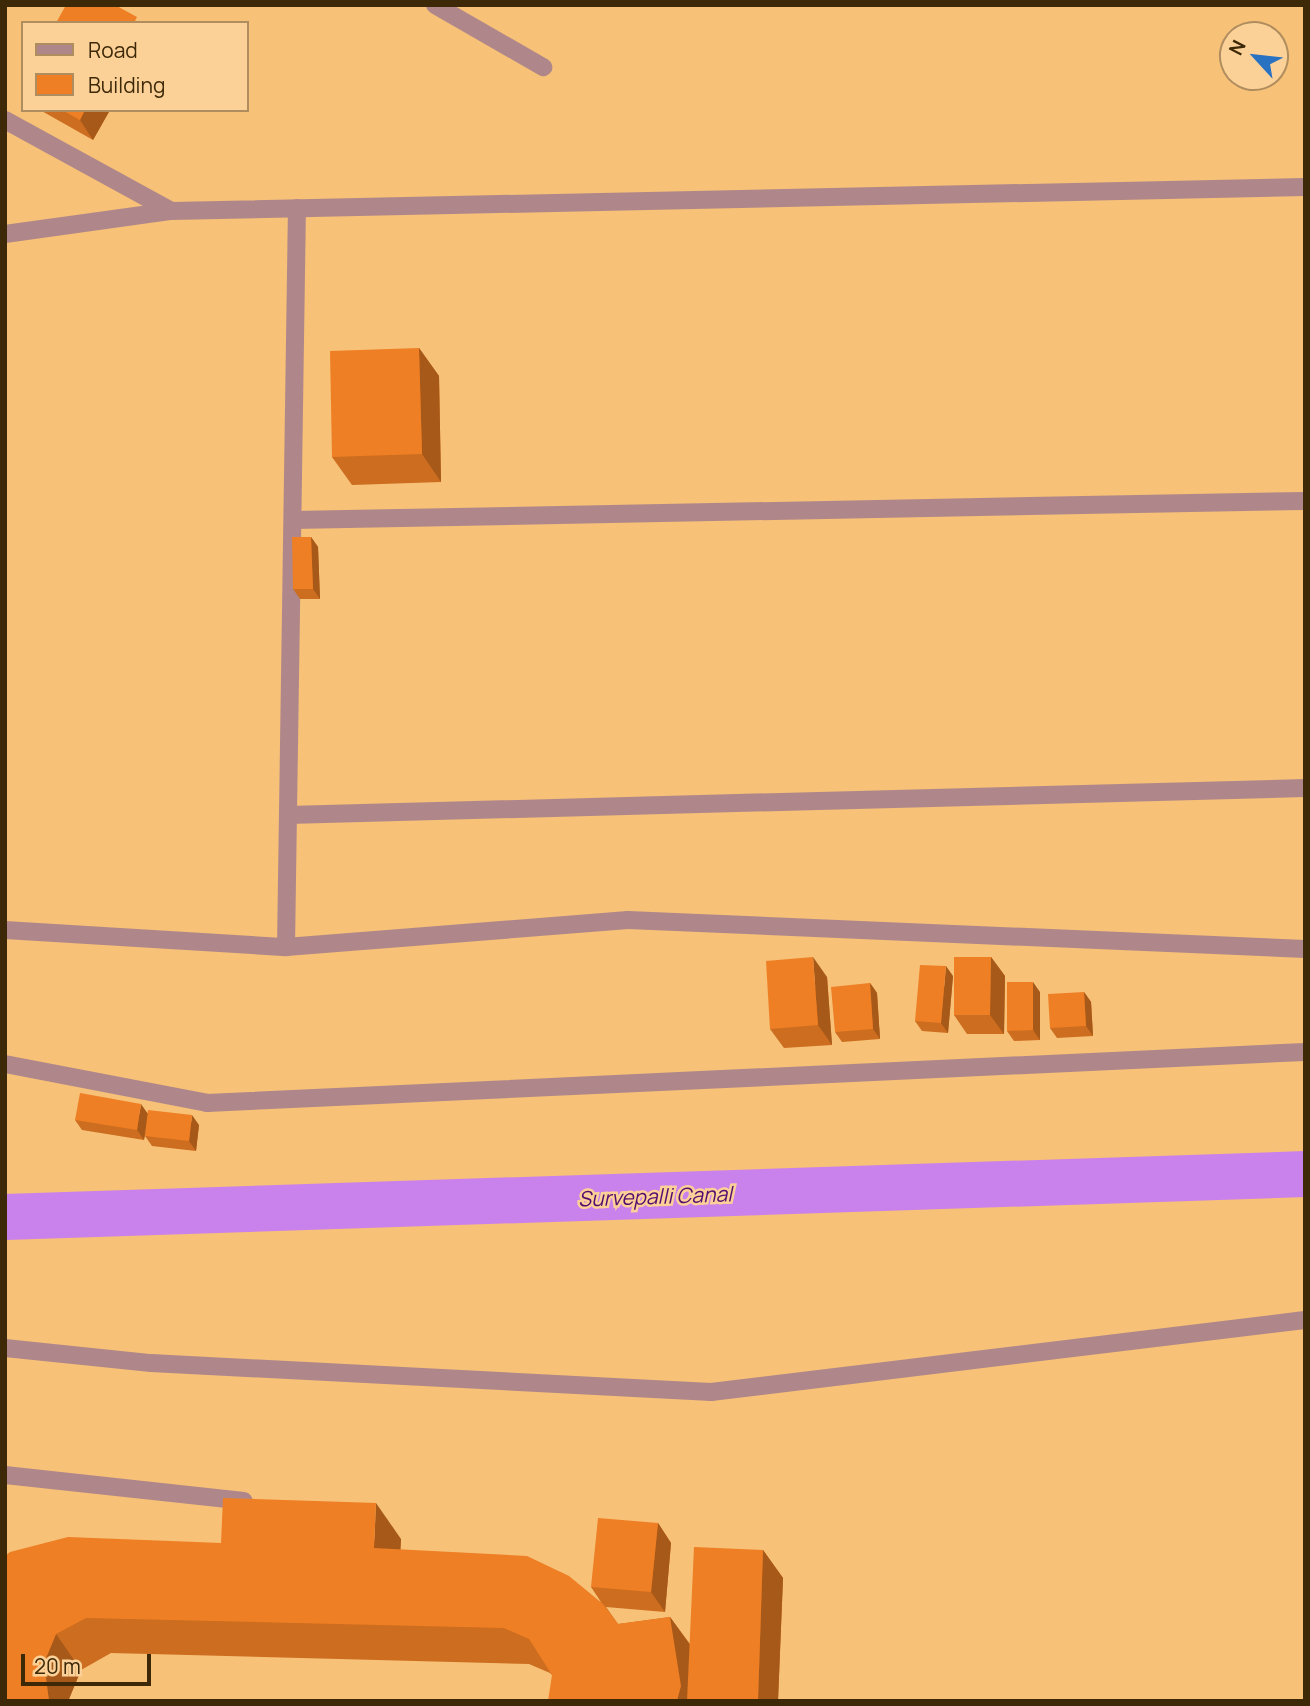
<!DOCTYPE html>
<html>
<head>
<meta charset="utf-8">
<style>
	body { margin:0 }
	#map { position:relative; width:1310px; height:1706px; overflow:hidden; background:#f7c178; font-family:Manrope,sans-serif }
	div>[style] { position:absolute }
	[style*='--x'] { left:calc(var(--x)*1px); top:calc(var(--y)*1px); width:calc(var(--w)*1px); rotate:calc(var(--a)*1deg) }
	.canal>* { height:46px; margin:-23px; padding:0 23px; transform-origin:23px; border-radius:23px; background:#c981ec }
	.street>* { height:18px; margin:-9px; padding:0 9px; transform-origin:9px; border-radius:9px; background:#af878a }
	.wall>* { inset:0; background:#cd6d1f }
	.shaded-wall>* { inset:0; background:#a75919 }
	.building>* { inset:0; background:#ee7f24 }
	span { translate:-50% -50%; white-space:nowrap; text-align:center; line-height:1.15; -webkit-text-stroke:5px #fcd198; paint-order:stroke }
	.water-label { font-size:21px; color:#540d6f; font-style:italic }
	.frame { position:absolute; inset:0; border:7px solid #3d2808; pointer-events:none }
	.legend { position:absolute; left:21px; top:21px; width:228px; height:91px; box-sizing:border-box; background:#fcd198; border:2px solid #b08d5e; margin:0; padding:9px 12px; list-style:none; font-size:21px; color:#3d2808 }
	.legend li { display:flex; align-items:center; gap:14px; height:35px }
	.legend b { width:35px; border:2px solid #b08d5e }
	.north { position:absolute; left:1219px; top:21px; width:70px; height:70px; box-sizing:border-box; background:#fcd198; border:2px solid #b08d5e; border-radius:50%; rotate:297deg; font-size:19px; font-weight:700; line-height:28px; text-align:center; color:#3d2808 }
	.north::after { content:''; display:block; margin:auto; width:24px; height:32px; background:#2972c2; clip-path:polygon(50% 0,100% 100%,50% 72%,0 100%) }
	.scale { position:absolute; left:21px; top:1654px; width:130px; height:32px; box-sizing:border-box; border:4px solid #3d2808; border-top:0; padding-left:9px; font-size:21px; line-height:24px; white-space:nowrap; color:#3d2808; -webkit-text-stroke:5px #fcd198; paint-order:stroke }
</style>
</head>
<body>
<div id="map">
	<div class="canal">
		<i style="--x:5;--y:1217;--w:1301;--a:-1.89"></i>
	</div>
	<div class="street">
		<i style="--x:435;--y:5;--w:125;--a:29.9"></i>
		<i style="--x:5;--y:120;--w:189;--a:28.7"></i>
		<i style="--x:5;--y:234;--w:168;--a:-7.9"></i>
		<i style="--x:171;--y:211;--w:1134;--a:-1.21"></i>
		<i style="--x:293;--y:520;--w:1012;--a:-1.08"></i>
		<i style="--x:288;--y:815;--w:1017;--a:-1.52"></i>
		<i style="--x:5;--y:930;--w:282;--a:3.5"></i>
		<i style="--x:286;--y:947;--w:343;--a:-4.5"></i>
		<i style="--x:628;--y:920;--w:678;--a:2.45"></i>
		<i style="--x:286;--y:947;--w:739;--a:-89.15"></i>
		<i style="--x:5;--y:1064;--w:206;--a:10.9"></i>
		<i style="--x:207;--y:1103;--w:1099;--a:-2.66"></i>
		<i style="--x:5;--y:1348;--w:147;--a:5.9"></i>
		<i style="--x:151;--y:1363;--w:561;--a:2.96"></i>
		<i style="--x:711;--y:1392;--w:598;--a:-6.91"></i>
		<i style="--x:5;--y:1475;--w:240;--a:6.2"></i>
	</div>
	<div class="wall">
		<i style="clip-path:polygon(40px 110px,110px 110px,93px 140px)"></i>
		<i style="clip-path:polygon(419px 348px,439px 376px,441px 482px,352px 485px,332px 457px)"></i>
		<i style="clip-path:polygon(311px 537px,318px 547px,320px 599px,300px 599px,293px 589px)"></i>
		<i style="clip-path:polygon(991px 957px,1005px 976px,1004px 1034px,967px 1034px,954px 1015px)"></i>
		<i style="clip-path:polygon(953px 976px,948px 1033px,922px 1031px,915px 1021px)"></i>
		<i style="clip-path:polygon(827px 977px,832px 1045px,784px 1048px,770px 1029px)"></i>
		<i style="clip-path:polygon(870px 983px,877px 993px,880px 1039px,842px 1042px,835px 1032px)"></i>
		<i style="clip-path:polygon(1040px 992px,1040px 1040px,1014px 1041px,1007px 1031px)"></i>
		<i style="clip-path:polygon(1084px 992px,1091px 1002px,1093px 1036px,1057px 1038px,1050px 1028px)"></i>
		<i style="clip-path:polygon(148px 1113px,199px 1125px,196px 1151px,152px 1146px,145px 1136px,146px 1129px,144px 1140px,82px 1130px,75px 1120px)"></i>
		<i style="clip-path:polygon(658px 1523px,671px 1543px,665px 1612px,606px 1607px,618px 1624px,670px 1617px,690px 1644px,763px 1550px,783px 1578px,778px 1701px,552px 1675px,550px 1673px,529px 1664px,111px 1653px,81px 1670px,69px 1699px,70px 1701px,5px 1701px,5px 1556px,221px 1543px,401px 1539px,400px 1550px,601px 1602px,591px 1587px)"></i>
	</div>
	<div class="shaded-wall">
		<i style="clip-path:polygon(85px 110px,110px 110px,93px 140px,80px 120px)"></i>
		<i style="clip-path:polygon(419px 348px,439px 376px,441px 482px,422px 454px)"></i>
		<i style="clip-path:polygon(311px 537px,318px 547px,320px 599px,313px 589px)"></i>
		<i style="clip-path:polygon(813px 957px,827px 977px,832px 1045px,818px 1025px)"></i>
		<i style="clip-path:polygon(991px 957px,1005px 976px,1004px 1034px,990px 1015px)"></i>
		<i style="clip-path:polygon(946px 966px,953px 976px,948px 1033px,941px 1023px)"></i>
		<i style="clip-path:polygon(1033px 982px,1040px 992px,1040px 1040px,1033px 1030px)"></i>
		<i style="clip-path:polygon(870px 983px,877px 993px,880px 1039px,873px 1029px)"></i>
		<i style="clip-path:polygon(1084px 992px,1091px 1002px,1093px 1036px,1086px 1026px)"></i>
		<i style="clip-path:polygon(141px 1104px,148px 1114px,144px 1140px,137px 1130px)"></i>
		<i style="clip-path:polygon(192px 1115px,199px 1125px,196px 1151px,189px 1141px)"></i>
		<i style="clip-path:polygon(376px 1503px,401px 1539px,399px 1584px,374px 1548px)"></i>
		<i style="clip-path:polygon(658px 1523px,671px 1543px,665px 1612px,651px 1592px)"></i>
		<i style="clip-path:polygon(763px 1550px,783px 1578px,778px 1701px,758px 1701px)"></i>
		<i style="clip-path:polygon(670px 1617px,695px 1652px,703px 1701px,677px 1701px)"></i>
		<i style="clip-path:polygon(56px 1634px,81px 1670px,69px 1699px,70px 1701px,49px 1701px,44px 1663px)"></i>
	</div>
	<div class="building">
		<i style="clip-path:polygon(66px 5px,115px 5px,137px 17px,134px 23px,56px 23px)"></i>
		<i style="clip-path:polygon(62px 110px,85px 110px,80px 120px)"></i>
		<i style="clip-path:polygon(419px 348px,422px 454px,332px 457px,330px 351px)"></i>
		<i style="clip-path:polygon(292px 537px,311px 537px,313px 589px,293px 589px)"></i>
		<i style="clip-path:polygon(813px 957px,818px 1025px,770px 1029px,766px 961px)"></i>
		<i style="clip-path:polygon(954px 957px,991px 957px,990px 1015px,954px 1015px)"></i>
		<i style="clip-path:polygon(920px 965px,946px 966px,941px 1023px,915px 1021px)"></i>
		<i style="clip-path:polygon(1007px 982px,1033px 982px,1033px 1030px,1007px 1031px)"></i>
		<i style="clip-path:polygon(870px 983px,873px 1029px,835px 1032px,831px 987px)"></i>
		<i style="clip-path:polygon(1084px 992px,1086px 1026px,1050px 1028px,1048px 994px)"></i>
		<i style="clip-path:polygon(80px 1093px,141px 1104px,137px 1130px,75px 1120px)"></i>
		<i style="clip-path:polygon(148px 1110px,192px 1115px,189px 1141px,145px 1136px)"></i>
		<i style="clip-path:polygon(223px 1498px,376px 1503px,374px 1548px,527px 1556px,569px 1576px,603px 1604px,618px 1624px,670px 1617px,681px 1686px,677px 1701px,548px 1701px,552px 1675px,529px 1639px,504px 1628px,86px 1618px,56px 1634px,44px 1663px,49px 1701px,5px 1701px,5px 1556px,10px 1552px,68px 1537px,221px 1543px)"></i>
		<i style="clip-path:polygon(598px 1518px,658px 1523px,651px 1592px,591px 1587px)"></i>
		<i style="clip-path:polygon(694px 1547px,763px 1550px,758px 1701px,687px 1701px)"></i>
	</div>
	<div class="water-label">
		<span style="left:655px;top:1196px;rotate:-2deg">Survepalli Canal</span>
	</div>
	<div class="frame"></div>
	<ul class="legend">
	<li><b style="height:9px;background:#af878a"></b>Road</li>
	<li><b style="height:19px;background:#ee7f24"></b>Building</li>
	</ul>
	<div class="north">N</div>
	<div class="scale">20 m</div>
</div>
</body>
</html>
